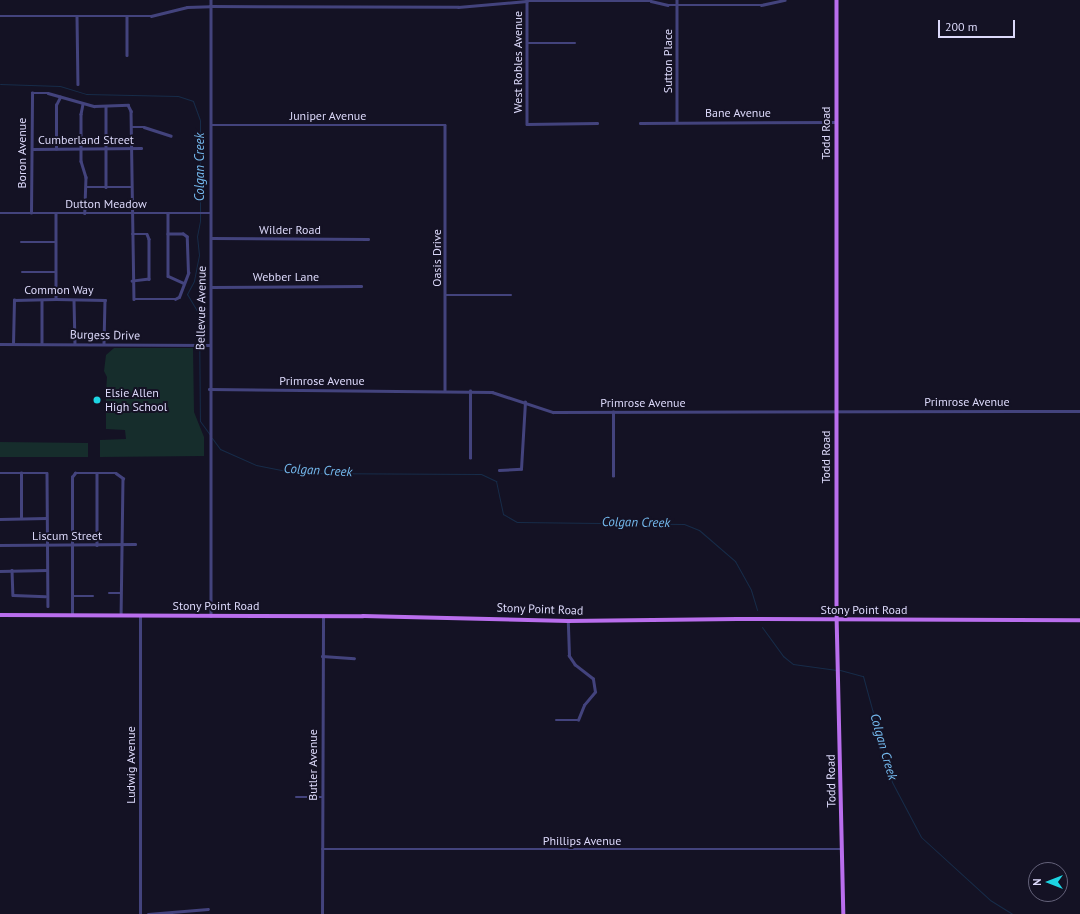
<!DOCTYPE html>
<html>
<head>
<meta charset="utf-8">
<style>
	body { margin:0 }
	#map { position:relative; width:1080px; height:914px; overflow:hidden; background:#141224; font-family:"PT Sans",sans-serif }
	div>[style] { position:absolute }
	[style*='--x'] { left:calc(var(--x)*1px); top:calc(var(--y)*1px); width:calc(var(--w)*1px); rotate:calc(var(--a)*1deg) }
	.green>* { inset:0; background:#162d2c }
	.stream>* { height:1px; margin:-0.5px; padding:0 0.5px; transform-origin:0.5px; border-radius:0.5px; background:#172c49 }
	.minor>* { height:2.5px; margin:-1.25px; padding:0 1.25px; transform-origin:1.25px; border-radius:1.25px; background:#43437d }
	.major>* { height:3.5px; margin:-1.75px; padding:0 1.75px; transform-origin:1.75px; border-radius:1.75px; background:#b96eed }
	.dots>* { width:11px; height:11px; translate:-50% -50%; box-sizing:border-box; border:2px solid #141224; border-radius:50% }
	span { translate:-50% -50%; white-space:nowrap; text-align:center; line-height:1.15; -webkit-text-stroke:4px #141224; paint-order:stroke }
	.street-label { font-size:12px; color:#dcd9fa }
	.poi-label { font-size:12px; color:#dcd9fa }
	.left { translate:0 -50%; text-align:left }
	.water-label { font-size:13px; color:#74b9ee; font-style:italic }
	.north { position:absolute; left:1028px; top:862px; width:40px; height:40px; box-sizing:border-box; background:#141224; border:1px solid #64627a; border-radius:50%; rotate:270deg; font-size:11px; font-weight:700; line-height:16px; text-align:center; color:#dcd9fa }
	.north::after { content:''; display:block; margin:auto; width:14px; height:18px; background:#1dd5e3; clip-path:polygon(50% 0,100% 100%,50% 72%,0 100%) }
	.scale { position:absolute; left:938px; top:20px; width:77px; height:18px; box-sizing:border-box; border:2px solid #dcd9fa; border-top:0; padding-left:5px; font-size:12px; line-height:14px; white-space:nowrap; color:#dcd9fa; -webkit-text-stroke:3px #141224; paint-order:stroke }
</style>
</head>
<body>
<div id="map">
	<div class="green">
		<i style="clip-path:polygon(114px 348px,193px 348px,194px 412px,204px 437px,204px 456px,100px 457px,100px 440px,126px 439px,125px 430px,106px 429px,106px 393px,104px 392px,106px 392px,107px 377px,104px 371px,106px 355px)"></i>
		<i style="clip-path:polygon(0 442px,88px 443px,88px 457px,0 457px)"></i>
	</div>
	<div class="stream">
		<i style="--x:0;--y:84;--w:60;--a:1.9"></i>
		<i style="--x:60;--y:86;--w:27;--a:17"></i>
		<i style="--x:86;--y:94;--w:92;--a:1.2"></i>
		<i style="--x:178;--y:96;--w:16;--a:18"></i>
		<i style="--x:193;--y:101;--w:20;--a:70"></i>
		<i style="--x:200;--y:120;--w:101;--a:90"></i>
		<i style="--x:200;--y:221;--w:15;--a:101"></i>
		<i style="--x:197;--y:236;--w:19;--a:84"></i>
		<i style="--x:199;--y:255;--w:26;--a:101"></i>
		<i style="--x:194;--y:281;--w:15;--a:118"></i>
		<i style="--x:187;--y:294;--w:23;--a:59"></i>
		<i style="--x:199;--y:314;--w:107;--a:89.5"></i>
		<i style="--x:200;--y:421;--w:17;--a:54"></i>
		<i style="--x:212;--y:438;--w:14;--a:54"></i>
		<i style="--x:220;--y:449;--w:39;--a:24"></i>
		<i style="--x:256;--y:465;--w:41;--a:11.3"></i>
		<i style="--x:296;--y:473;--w:185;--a:0.3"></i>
		<i style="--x:481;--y:474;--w:17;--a:25"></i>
		<i style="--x:496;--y:481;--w:34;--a:78"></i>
		<i style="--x:503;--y:514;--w:16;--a:30"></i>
		<i style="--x:517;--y:522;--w:167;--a:0.7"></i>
		<i style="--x:684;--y:524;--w:16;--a:22"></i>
		<i style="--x:699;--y:530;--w:48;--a:40.7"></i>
		<i style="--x:735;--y:561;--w:33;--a:61"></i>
		<i style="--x:751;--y:590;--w:21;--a:73"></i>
		<i style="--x:762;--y:627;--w:36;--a:54"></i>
		<i style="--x:783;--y:656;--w:13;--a:39"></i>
		<i style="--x:793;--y:664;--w:44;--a:7.8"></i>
		<i style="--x:840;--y:670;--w:24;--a:15"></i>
		<i style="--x:863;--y:676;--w:110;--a:74.7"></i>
		<i style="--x:892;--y:782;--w:62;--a:62.2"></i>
		<i style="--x:921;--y:837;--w:93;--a:42.4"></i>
		<i style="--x:990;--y:900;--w:26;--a:32"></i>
	</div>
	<div class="minor">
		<i style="--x:211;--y:0;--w:616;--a:90"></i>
		<i style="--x:527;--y:0;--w:124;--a:90"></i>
		<i style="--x:527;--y:124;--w:70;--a:-0.8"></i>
		<i style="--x:677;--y:0;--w:122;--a:90"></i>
		<i style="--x:0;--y:16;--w:151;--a:0"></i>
		<i style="--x:151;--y:16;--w:37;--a:-14"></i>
		<i style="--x:187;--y:7;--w:23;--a:-2"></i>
		<i style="--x:210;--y:6;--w:248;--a:0.2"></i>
		<i style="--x:458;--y:7;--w:69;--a:-5"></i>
		<i style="--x:527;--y:1;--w:124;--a:0"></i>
		<i style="--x:651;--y:1;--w:17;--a:13"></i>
		<i style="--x:668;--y:5;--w:93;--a:0"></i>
		<i style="--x:761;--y:5;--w:24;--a:-12"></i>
		<i style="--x:77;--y:16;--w:68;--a:89.2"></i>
		<i style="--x:127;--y:16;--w:39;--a:90"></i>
		<i style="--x:527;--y:43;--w:48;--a:0"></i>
		<i style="--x:83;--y:104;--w:10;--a:101"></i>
		<i style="--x:81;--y:114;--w:47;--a:90"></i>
		<i style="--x:81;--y:161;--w:17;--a:73"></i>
		<i style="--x:86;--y:177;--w:36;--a:92"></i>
		<i style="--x:106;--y:106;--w:81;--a:90"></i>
		<i style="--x:640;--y:123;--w:196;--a:-0.3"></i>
		<i style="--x:212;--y:125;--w:233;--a:0"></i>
		<i style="--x:445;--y:125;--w:266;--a:90"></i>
		<i style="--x:131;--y:127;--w:13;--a:0"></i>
		<i style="--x:144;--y:127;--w:28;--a:18"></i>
		<i style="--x:32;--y:149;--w:109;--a:-0.5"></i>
		<i style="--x:56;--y:149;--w:44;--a:-90"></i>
		<i style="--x:56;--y:105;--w:9;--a:-63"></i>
		<i style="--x:86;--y:187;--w:46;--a:0"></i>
		<i style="--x:0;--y:213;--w:211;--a:0"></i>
		<i style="--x:31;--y:213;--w:120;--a:-89.5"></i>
		<i style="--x:32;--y:93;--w:16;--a:0"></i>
		<i style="--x:48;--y:93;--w:48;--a:15.8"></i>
		<i style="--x:94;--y:106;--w:34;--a:-2"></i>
		<i style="--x:128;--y:105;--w:7;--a:63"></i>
		<i style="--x:131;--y:111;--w:188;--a:89.1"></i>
		<i style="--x:134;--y:299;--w:41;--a:0"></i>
		<i style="--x:175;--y:299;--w:4;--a:-27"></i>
		<i style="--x:179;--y:297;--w:26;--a:-69"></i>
		<i style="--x:188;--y:273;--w:36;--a:-92"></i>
		<i style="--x:187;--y:237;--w:5;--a:-143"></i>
		<i style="--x:183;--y:234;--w:15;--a:180"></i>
		<i style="--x:56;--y:213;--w:86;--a:90"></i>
		<i style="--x:168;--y:214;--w:62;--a:90"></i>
		<i style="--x:168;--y:276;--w:17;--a:24"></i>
		<i style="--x:132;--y:234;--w:15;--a:0"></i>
		<i style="--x:147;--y:234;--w:5;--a:68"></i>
		<i style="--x:149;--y:239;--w:40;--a:90"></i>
		<i style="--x:149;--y:279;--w:17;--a:173"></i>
		<i style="--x:212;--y:238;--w:156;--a:0.4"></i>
		<i style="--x:21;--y:242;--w:35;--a:0"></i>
		<i style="--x:22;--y:272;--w:34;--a:0"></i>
		<i style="--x:212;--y:287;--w:149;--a:-0.4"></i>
		<i style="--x:446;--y:295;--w:65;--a:0"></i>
		<i style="--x:42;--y:300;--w:44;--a:90"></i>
		<i style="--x:74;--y:300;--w:44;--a:88.7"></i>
		<i style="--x:0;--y:344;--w:209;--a:0.3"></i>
		<i style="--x:13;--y:344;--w:44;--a:-88.7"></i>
		<i style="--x:14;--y:300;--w:42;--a:-1.4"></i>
		<i style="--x:56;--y:299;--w:49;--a:1.2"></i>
		<i style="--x:105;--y:300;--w:44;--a:91.3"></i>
		<i style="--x:209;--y:389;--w:283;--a:0.6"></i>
		<i style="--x:492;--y:392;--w:64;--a:18.2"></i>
		<i style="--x:553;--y:412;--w:527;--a:-0.11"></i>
		<i style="--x:470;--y:458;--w:67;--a:-90"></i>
		<i style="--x:499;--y:470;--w:22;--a:-3"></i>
		<i style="--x:521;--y:469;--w:67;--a:-86.6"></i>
		<i style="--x:0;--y:473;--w:47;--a:0"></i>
		<i style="--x:47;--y:473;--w:133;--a:89.6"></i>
		<i style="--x:97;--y:473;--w:72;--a:90"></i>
		<i style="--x:613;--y:476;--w:64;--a:-90"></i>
		<i style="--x:21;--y:518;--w:45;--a:-90"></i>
		<i style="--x:0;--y:519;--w:46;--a:-1.2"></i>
		<i style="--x:0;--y:545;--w:135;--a:-0.4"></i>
		<i style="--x:12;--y:570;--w:25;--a:88"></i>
		<i style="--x:13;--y:595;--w:32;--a:2"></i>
		<i style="--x:0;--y:571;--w:47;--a:-1.2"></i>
		<i style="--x:109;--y:593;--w:12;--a:0"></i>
		<i style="--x:72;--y:596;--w:21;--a:0"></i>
		<i style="--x:72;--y:615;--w:138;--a:-90"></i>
		<i style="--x:72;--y:477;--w:5;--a:-53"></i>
		<i style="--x:75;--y:473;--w:41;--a:0"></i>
		<i style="--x:116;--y:473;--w:9;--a:36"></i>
		<i style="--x:123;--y:478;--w:137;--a:90.8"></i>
		<i style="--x:322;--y:656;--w:32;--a:4"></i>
		<i style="--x:556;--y:720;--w:22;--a:0"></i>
		<i style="--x:578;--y:720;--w:16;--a:-68"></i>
		<i style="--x:584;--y:705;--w:17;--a:-50"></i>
		<i style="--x:595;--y:692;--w:13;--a:-99"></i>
		<i style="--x:593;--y:679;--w:23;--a:-142"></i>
		<i style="--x:575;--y:665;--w:11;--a:-124"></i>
		<i style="--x:569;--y:656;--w:35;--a:-92"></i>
		<i style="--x:296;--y:797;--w:26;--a:0"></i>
		<i style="--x:322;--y:849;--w:520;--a:0"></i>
		<i style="--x:140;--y:914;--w:297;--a:-90"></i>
		<i style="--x:148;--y:914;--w:60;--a:-4.8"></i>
		<i style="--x:322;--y:914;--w:298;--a:-89.8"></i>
	</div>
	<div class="major">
		<i style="--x:837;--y:0;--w:614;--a:90"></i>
		<i style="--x:837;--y:614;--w:300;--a:88.7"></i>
		<i style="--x:0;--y:615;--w:363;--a:0.2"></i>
		<i style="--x:363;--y:616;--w:205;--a:1.4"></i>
		<i style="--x:568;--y:621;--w:169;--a:-0.7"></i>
		<i style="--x:737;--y:619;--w:343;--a:0.2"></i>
	</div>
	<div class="dots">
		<i style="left:97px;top:400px;background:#1dd5e3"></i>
	</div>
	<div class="street-label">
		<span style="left:668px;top:61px;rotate:-90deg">Sutton Place</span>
		<span style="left:518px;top:62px;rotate:-90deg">West Robles Avenue</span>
		<span style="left:738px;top:113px">Bane Avenue</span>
		<span style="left:328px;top:116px">Juniper Avenue</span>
		<span style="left:826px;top:133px;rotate:-90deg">Todd Road</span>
		<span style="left:86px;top:140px">Cumberland Street</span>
		<span style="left:22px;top:153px;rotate:-90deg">Boron Avenue</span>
		<span style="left:106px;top:204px">Dutton Meadow</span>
		<span style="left:290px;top:230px">Wilder Road</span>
		<span style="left:437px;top:258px;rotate:-90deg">Oasis Drive</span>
		<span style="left:286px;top:277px">Webber Lane</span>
		<span style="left:59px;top:290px">Common Way</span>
		<span style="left:201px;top:308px;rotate:-89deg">Bellevue Avenue</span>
		<span style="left:105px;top:335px;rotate:1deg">Burgess Drive</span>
		<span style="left:322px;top:381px">Primrose Avenue</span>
		<span style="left:967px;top:402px">Primrose Avenue</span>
		<span style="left:643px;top:403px">Primrose Avenue</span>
		<span style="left:826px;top:457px;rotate:-90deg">Todd Road</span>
		<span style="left:67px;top:536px">Liscum Street</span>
		<span style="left:216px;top:606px">Stony Point Road</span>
		<span style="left:540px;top:609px;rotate:2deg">Stony Point Road</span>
		<span style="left:864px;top:610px">Stony Point Road</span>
		<span style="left:131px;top:765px;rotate:-90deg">Ludwig Avenue</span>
		<span style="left:313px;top:765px;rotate:-90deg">Butler Avenue</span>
		<span style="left:831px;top:781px;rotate:-91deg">Todd Road</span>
		<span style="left:582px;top:841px">Phillips Avenue</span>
	</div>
	<div class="poi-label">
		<span class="left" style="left:105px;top:400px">Elsie Allen<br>High School</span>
	</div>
	<div class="water-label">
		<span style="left:200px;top:167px;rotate:-90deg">Colgan Creek</span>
		<span style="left:318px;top:471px;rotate:3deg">Colgan Creek</span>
		<span style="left:636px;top:523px;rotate:1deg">Colgan Creek</span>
		<span style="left:883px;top:747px;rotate:74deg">Colgan Creek</span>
	</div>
	<div class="north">N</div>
	<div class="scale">200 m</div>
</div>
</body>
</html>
